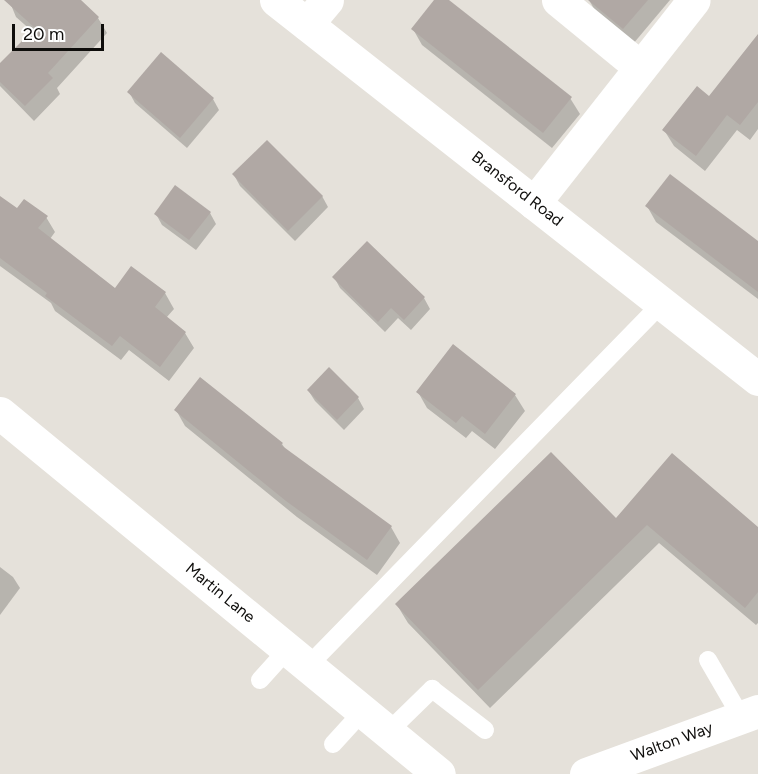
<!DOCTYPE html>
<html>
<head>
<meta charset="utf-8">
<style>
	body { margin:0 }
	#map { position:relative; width:758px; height:774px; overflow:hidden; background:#e5e1da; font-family:Figtree,sans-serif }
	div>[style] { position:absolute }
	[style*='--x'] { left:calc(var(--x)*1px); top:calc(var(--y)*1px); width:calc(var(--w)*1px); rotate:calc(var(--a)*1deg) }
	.shadow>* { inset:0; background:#0003 }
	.building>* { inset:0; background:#b0a8a4 }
	.service>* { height:18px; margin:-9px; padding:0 9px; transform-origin:9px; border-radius:9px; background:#fff }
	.minor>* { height:33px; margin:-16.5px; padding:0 16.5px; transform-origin:16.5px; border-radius:16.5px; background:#fff }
	.tertiary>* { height:33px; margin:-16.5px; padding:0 16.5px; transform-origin:16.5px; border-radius:16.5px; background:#fff }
	.secondary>* { height:33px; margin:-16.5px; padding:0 16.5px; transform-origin:16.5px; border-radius:16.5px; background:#fff }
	span { translate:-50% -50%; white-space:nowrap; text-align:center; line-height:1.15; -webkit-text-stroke:4.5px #fff; paint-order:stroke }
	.street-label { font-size:16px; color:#0e0d0b }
	.scale { position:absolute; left:12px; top:24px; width:92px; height:27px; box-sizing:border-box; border:3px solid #0e0d0b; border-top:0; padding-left:8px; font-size:18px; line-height:21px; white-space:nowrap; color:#0e0d0b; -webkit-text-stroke:4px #fff; paint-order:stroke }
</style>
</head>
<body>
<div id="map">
	<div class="shadow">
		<i style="clip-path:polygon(9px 0,79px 0,98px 18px,107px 33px,57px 88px,60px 94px,34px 121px,0 86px,0 66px,33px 32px,16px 17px)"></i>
		<i style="clip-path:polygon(436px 0,447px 0,570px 98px,580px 114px,552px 148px,422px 45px,413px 29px)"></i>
		<i style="clip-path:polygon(589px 0,670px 0,633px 44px,597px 14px)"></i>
		<i style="clip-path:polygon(758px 37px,758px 129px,750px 140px,737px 130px,705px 171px,674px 146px,664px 130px,710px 98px)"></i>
		<i style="clip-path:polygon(129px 92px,213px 99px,219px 110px,187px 148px,135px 103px)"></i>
		<i style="clip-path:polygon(234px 175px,322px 196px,328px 207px,295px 241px,240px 186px)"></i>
		<i style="clip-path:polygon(0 197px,17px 210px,46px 217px,55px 232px,50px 239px,115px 290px,165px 293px,174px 309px,166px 318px,185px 333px,194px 348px,169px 381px,129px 350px,121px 360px,55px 311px,51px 303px,0 266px)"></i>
		<i style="clip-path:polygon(647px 206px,758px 242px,758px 299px,656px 222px)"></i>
		<i style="clip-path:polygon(210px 213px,216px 224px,196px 250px,162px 225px,156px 214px)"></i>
		<i style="clip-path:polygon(367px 243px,424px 298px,430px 309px,411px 330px,398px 318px,385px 332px,340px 288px,334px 277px)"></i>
		<i style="clip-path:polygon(453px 346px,515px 395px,525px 411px,495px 449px,472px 431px,466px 438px,427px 408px,418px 392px)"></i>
		<i style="clip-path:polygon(308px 390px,358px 398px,364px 409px,344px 430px,315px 401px)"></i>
		<i style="clip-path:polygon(176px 410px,282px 444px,286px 450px,391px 527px,400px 543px,377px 575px,297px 517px,185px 426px)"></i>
		<i style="clip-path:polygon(616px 521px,758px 529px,758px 623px,756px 625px,659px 543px,490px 708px,408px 623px,397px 605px)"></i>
		<i style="clip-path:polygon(0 567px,13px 577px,20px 588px,0 615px)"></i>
	</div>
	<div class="building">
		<i style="clip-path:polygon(4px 0,81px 0,99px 17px,48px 73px,53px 78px,25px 106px,0 82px,0 63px,35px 28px)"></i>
		<i style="clip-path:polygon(434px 0,449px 0,572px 97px,543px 133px,411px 29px)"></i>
		<i style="clip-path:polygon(588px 0,648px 0,623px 29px)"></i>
		<i style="clip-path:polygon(758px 34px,758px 102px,740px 125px,727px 115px,696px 156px,662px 130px,697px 86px,709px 96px)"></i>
		<i style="clip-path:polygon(161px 52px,214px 98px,180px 138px,127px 92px)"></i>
		<i style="clip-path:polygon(267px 140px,323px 196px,288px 231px,232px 174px)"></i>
		<i style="clip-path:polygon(670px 174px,758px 241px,758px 292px,645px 206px)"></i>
		<i style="clip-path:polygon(175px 185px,211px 212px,189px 240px,154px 214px)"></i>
		<i style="clip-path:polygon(0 196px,17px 208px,24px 199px,48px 216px,38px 228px,115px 288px,131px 266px,166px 292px,155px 307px,186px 332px,160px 367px,120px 336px,112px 346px,45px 296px,47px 293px,0 258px)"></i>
		<i style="clip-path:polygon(367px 241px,425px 297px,404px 320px,391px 308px,378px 322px,332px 277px)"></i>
		<i style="clip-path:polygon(453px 344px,516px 394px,485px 434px,462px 416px,456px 423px,416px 392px)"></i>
		<i style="clip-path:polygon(329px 367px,359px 397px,337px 420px,307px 390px)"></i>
		<i style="clip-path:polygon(200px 377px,283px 443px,281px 445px,392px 526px,367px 560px,286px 501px,174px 410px)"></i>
		<i style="clip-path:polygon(551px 452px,616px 518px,672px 453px,758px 527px,758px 592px,745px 608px,647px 525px,478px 690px,395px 604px)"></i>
	</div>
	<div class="service">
		<i style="--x:708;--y:660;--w:66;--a:59.9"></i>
		<i style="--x:308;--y:666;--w:507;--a:-45.72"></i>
		<i style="--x:260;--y:680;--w:42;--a:-47.9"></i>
		<i style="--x:388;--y:732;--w:62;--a:-44.3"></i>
		<i style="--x:432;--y:689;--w:67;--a:37.7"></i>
		<i style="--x:333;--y:744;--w:45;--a:-47.7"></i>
	</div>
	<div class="minor">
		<i style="--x:558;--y:0;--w:106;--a:39.3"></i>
		<i style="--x:307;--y:24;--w:31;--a:-50"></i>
		<i style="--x:534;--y:203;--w:258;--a:-51.8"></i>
		<i style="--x:0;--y:413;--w:568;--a:39.43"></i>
	</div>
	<div class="tertiary">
		<i style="--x:276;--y:0;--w:613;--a:38.18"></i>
	</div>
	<div class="secondary">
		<i style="--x:586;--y:774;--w:183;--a:-20.1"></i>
	</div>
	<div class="street-label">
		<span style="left:517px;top:189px;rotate:38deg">Bransford Road</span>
		<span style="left:220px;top:593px;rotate:39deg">Martin Lane</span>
		<span style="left:672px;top:742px;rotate:-20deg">Walton Way</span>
	</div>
	<div class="scale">20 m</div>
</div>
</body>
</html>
